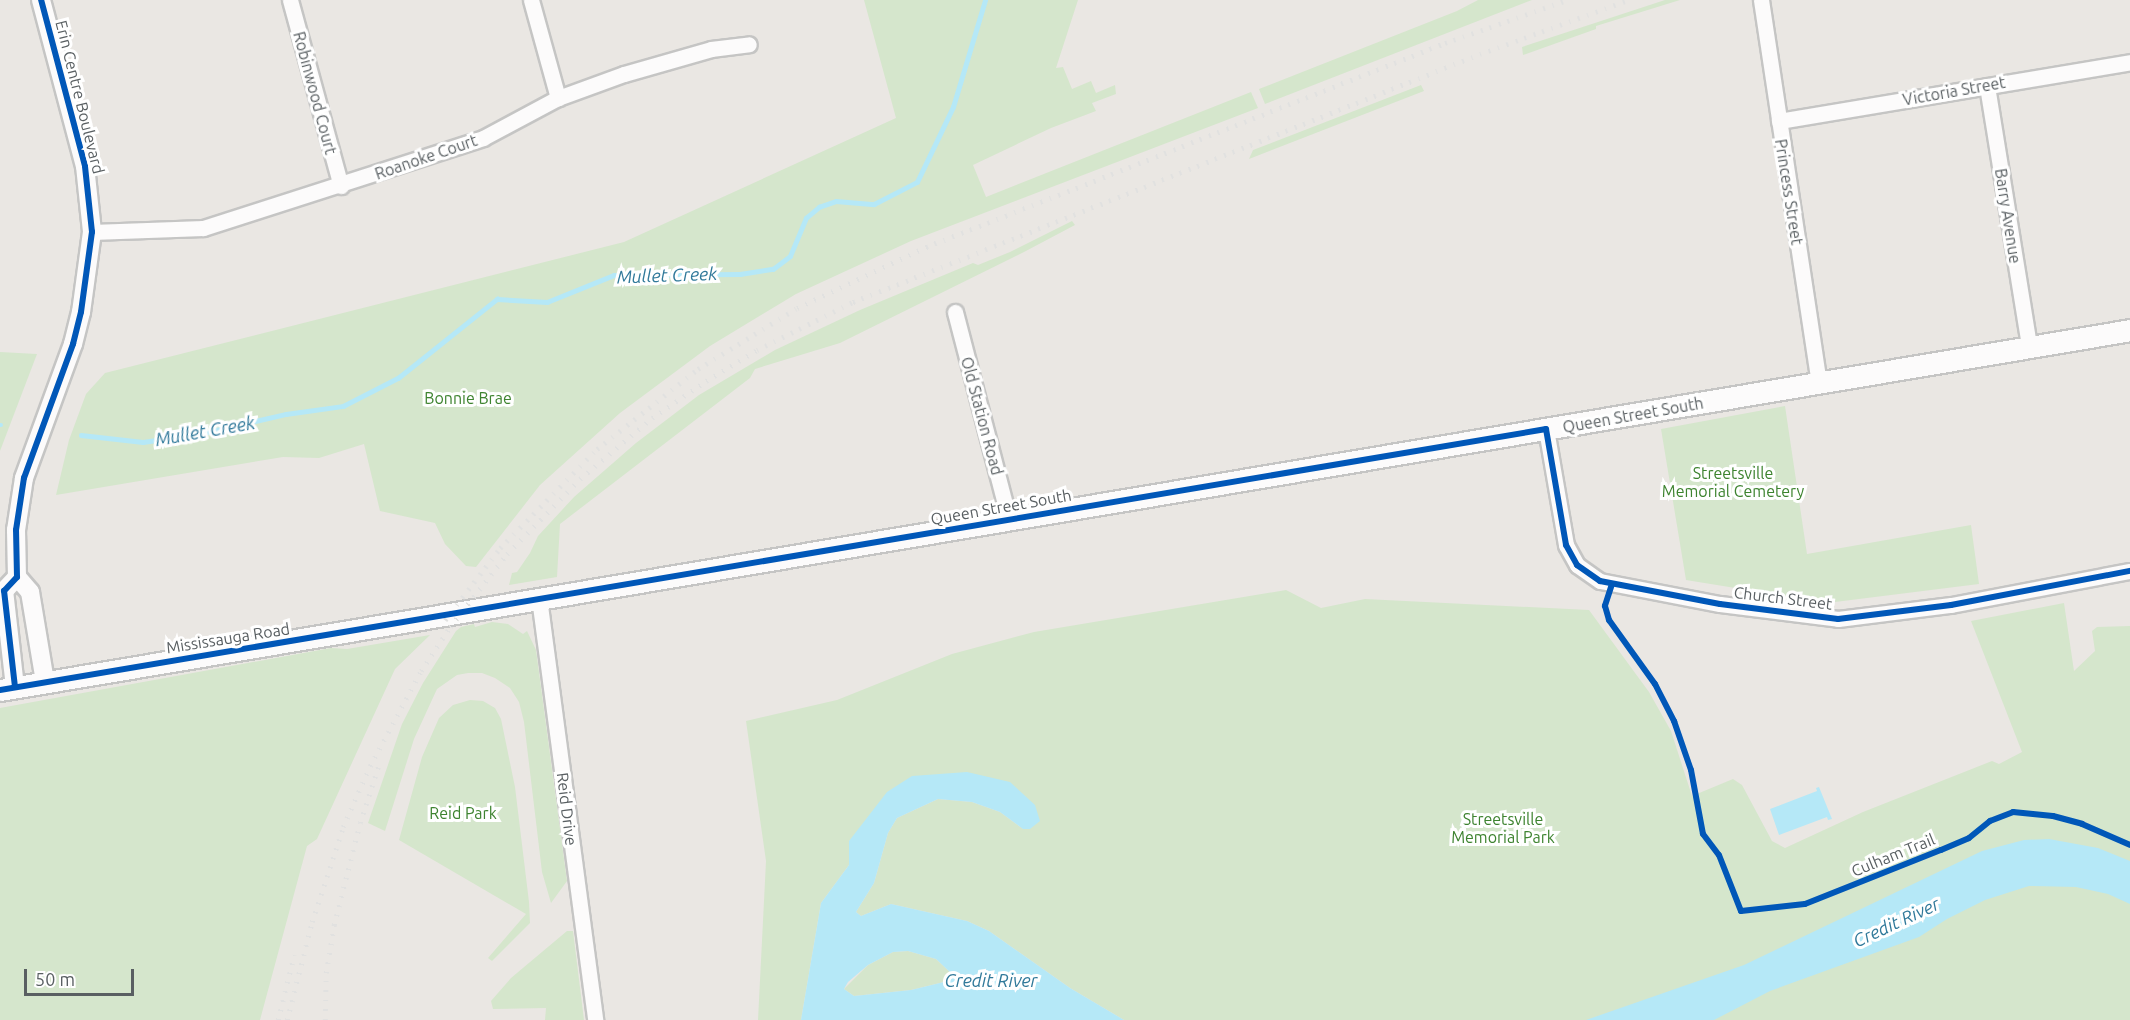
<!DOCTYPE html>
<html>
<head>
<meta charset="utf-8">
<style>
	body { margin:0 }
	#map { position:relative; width:2130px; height:1020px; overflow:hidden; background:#eae7e3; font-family:Ubuntu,sans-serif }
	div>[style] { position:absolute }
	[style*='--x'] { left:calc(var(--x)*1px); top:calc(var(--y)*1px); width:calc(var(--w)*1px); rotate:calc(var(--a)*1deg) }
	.green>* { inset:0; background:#d5e6cc }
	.water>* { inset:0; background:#b5e8f7 }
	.stream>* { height:4.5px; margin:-2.25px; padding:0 2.25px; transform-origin:2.25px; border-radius:2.25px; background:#b5e8f7 }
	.roads { filter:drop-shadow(2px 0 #c5c5c4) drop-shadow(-2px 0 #c5c5c4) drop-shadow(0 2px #c5c5c4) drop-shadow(0 -2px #c5c5c4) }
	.minor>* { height:15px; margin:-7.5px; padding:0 7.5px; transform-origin:7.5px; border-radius:7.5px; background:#fcfbfb }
	.tertiary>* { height:18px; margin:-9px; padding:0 9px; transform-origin:9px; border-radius:9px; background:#fcfbfb }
	.secondary>* { height:21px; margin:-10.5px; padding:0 10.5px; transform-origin:10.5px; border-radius:10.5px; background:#fcfbfb }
	.rail>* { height:4.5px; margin-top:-2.25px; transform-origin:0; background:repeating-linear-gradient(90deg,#e1e1e0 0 1.5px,transparent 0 9.5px) }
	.cycleway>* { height:6px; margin:-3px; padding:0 3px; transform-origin:3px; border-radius:3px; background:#0057b8 }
	span { translate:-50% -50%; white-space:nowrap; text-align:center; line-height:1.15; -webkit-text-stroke:6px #fff; paint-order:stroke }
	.street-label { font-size:16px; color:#595f62 }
	.park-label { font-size:16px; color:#3d832f }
	.water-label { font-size:18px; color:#30799a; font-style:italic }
	.scale { position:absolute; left:24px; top:969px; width:110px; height:27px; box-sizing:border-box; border:3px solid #595f62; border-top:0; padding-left:8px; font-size:18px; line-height:21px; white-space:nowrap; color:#595f62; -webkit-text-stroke:4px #fff; paint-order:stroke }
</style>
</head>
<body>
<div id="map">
	<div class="green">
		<i style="clip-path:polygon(864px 0,1078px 0,1056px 68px,1063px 67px,1072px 89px,1091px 81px,1096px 93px,1115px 85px,1116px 94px,1092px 103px,1096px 111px,1051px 128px,973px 165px,986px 197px,1251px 92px,1258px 108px,911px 241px,796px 294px,710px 346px,620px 413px,540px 485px,476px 567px,466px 566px,445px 544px,435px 523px,380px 511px,364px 444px,319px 458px,283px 457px,56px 495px,69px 440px,86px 394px,105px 373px,624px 242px,896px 118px)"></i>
		<i style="clip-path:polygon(1478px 0,1532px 0,1265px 104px,1259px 89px,1457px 11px)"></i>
		<i style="clip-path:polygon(1665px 0,1680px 0,1596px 26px,1596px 29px,1523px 55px,1522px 47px)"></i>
		<i style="clip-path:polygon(1421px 85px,1424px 91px,1249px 159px,1253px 150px)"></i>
		<i style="clip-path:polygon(1072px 221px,1075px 225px,1024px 252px,840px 343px,755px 369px,750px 378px,560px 524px,557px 577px,509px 585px,512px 573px,517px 572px,530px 553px,538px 536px,574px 497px,636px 443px,699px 395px,775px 350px,860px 310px,973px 263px,978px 265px,1010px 252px)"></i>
		<i style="clip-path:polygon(0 352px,37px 354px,0 451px)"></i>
		<i style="clip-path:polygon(1785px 406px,1807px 554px,1971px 525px,1979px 584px,1827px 603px,1686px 580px,1661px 429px)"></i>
		<i style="clip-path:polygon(1286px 590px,1321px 608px,1365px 599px,1589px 610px,1649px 692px,1671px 731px,1692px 796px,1733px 779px,1742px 785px,1772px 841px,1785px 848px,1863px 812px,1992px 761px,1999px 764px,2022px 752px,1971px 621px,2064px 603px,2074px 671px,2095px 651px,2092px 631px,2097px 627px,2130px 626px,2130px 1020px,1124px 1020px,1070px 988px,989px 931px,967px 921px,891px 904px,861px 916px,856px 912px,874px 883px,888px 833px,897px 818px,938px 799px,972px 802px,1000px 812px,1023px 829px,967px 772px,849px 841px,849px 865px,821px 903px,801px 1020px,758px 1020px,766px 861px,746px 721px,837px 700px,952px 654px,1034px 632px)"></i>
		<i style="clip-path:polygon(492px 622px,508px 624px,523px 634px,527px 631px,536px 650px,567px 881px,551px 903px,542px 872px,524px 722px,519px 702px,510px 688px,495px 678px,482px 673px,468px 673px,457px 675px,437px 689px,414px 739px,385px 831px,368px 823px,402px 724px,423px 683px,456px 631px,461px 627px,474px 624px,475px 627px)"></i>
		<i style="clip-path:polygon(430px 635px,395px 669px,317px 839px,307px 846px,260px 1020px,0 1020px,0 708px,331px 648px,347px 649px)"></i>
		<i style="clip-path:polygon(470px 700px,483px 701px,495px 708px,501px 719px,515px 787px,529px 902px,530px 923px,492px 961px,488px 958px,526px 914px,399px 840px,422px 757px,439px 718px,453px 705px)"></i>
		<i style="clip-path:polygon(567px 931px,573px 931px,584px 1020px,545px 1020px,546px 1008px,493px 1009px,491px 1001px,511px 978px)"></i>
		<i style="clip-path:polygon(908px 951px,936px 959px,951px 973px,950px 978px,944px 982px,911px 990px,854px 996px,844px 989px,868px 965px,893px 952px)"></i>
	</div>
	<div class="water">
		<i style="clip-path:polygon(evenodd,967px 772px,1010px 782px,1035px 805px,1040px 821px,1030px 829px,1023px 829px,1000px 812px,972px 802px,938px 799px,897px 818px,888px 833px,874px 883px,856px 912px,861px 916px,891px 904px,967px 921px,989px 931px,1070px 988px,1124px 1020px,801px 1020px,821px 903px,849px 865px,849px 841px,887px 792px,912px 776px,967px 772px,908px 951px,936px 959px,951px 973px,950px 978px,944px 982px,911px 990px,854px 996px,844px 989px,848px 982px,868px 965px,893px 952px,908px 951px)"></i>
		<i style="clip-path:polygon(1819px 787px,1832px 819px,1828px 820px,1827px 817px,1779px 835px,1770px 809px,1817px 791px,1816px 788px)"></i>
		<i style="clip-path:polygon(2049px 839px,2098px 848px,2130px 861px,2130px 904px,2108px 894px,2076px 887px,2029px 886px,1985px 900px,1947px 919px,1919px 937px,1770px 991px,1714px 1020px,1586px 1020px,1744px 965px,1982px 851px,2024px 840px)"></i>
	</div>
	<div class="stream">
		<i style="--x:0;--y:425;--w:1;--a:0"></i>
		<i style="--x:81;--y:435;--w:62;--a:6.4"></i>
		<i style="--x:143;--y:442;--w:61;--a:-8.5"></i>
		<i style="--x:203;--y:433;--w:85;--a:-12.9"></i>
		<i style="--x:286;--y:414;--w:58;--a:-8"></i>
		<i style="--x:343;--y:406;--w:62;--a:-27"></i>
		<i style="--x:398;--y:378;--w:127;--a:-38.6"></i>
		<i style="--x:497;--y:299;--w:50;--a:3.4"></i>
		<i style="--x:547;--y:302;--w:72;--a:-21.9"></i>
		<i style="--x:614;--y:275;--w:126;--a:-0.5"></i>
		<i style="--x:740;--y:274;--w:33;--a:-9"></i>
		<i style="--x:773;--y:269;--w:21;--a:-37"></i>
		<i style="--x:790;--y:256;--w:41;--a:-67.2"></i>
		<i style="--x:806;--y:218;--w:17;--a:-40"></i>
		<i style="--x:819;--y:207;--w:18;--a:-19"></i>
		<i style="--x:836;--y:201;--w:38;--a:5"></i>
		<i style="--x:874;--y:204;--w:48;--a:-27.1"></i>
		<i style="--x:917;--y:182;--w:83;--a:-64.4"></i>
		<i style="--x:953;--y:107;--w:112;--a:-73.3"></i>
	</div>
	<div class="roads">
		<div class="minor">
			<i style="--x:290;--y:0;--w:193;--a:74.7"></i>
			<i style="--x:531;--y:0;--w:102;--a:74.6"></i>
			<i style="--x:1761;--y:0;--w:387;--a:81.4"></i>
			<i style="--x:1987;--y:86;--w:263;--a:80.8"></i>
			<i style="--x:1779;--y:121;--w:356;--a:-9.5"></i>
			<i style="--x:92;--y:232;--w:111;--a:-2.1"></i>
			<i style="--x:203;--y:228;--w:294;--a:-17.8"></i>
			<i style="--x:483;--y:138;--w:85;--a:-28.1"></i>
			<i style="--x:558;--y:98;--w:70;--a:-20"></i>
			<i style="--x:624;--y:74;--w:91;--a:-16"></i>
			<i style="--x:711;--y:49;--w:38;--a:-7"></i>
			<i style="--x:955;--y:312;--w:214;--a:75.4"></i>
			<i style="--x:1546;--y:429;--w:118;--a:80.2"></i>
			<i style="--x:1566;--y:545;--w:23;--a:61"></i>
			<i style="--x:1577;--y:565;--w:28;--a:35"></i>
			<i style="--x:1600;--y:581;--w:122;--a:10.9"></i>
			<i style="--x:1720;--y:604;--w:119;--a:7.2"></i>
			<i style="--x:1838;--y:619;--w:114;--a:-7.1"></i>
			<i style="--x:1951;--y:605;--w:182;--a:-10.8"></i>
			<i style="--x:539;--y:598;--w:426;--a:82.4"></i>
		</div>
		<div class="tertiary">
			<i style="--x:41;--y:0;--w:172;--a:75.2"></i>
			<i style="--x:85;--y:166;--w:66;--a:83.9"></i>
			<i style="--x:92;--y:232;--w:81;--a:97.8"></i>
			<i style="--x:81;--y:312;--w:33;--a:104"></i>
			<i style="--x:73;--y:344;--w:143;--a:110.1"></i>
			<i style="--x:24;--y:478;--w:53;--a:98.7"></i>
			<i style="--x:16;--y:530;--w:47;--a:88.8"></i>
			<i style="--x:17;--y:577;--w:20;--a:49"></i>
			<i style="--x:30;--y:592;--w:91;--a:80.5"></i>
			<i style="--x:15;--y:687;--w:97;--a:-96.5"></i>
			<i style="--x:4;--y:591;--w:19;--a:-47"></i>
		</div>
		<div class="secondary">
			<i style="--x:0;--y:690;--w:2160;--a:-9.59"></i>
		</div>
	</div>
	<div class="rail">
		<i style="--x:445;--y:620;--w:91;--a:-52.6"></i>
		<i style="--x:500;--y:548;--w:139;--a:-45.6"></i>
		<i style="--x:597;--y:449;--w:129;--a:-38.4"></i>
		<i style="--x:698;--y:369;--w:116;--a:-31.6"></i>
		<i style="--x:797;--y:308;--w:143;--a:-25.3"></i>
		<i style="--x:926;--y:247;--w:558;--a:-21.46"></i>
		<i style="--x:1445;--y:43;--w:129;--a:-19.4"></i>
		<i style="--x:278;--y:1020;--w:67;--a:-76.2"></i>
		<i style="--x:287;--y:1020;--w:101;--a:-75.7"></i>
		<i style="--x:312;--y:922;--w:100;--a:-71.9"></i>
		<i style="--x:343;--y:827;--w:67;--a:-66.1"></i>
		<i style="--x:370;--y:766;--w:108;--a:-61.8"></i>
		<i style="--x:421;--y:671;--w:53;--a:-56.6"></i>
		<i style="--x:450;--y:627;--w:93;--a:-52"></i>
		<i style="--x:507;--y:554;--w:105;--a:-45.8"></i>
		<i style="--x:580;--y:479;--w:94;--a:-40.3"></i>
		<i style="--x:652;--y:418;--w:65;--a:-34.4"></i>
		<i style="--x:706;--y:381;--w:60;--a:-31.3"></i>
		<i style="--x:757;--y:350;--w:107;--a:-26.6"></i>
		<i style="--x:853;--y:302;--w:674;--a:-21.58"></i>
		<i style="--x:1480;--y:54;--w:158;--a:-20"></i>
		<i style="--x:325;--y:1020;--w:47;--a:-88.8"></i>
		<i style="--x:326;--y:973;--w:49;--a:-80.5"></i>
		<i style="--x:334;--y:925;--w:105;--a:-75.7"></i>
		<i style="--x:360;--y:823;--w:62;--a:-72.1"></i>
	</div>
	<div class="cycleway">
		<i style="--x:1612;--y:584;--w:23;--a:108"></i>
		<i style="--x:1605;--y:606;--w:15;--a:74"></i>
		<i style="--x:1609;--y:620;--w:79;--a:54.3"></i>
		<i style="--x:1655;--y:684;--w:42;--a:62.8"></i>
		<i style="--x:1674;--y:721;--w:52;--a:70.9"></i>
		<i style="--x:1691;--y:770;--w:65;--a:79.4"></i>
		<i style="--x:1703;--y:834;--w:26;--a:53"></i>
		<i style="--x:1719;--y:855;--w:60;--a:68.6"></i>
		<i style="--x:1741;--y:911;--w:64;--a:-6.2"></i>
		<i style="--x:1805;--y:904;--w:146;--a:-21.7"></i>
		<i style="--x:1941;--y:850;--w:30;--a:-23"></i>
		<i style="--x:1969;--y:838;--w:27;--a:-39"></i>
		<i style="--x:1990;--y:821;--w:25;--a:-21"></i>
		<i style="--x:2013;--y:812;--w:40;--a:5.7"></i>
		<i style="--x:2053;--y:816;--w:30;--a:15"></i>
		<i style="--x:2082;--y:824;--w:52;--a:23.6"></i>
		<i style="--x:15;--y:687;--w:97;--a:-96.5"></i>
		<i style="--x:4;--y:591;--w:19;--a:-47"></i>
		<i style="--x:17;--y:577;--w:47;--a:-91.2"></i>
		<i style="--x:16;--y:530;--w:53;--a:-81.3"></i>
		<i style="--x:24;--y:478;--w:143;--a:-69.9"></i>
		<i style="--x:73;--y:344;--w:33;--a:-76"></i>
		<i style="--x:81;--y:312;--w:81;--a:-82.2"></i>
		<i style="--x:92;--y:232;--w:66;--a:-96.1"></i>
		<i style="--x:85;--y:166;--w:172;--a:-104.8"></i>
		<i style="--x:0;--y:690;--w:1568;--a:-9.58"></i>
		<i style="--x:1546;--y:429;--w:118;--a:80.2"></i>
		<i style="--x:1566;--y:545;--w:23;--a:61"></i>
		<i style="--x:1577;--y:565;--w:28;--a:35"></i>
		<i style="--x:1600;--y:581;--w:122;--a:10.9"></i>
		<i style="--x:1720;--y:604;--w:119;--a:7.2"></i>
		<i style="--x:1838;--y:619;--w:114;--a:-7.1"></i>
		<i style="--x:1951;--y:605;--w:182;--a:-10.8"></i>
	</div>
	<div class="street-label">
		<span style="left:1954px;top:91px;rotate:-10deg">Victoria Street</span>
		<span style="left:315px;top:93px;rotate:75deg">Robinwood Court</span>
		<span style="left:80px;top:97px;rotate:76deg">Erin Centre Boulevard</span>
		<span style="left:426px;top:157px;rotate:-19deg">Roanoke Court</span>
		<span style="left:1789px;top:192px;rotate:81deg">Princess Street</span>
		<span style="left:2008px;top:216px;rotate:81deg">Barry Avenue</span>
		<span style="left:1633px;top:415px;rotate:-10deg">Queen Street South</span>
		<span style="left:982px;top:416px;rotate:75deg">Old Station Road</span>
		<span style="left:1001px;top:507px;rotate:-10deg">Queen Street South</span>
		<span style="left:1783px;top:598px;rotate:7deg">Church Street</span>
		<span style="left:228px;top:638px;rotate:-9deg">Mississauga Road</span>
		<span style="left:567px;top:809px;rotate:83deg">Reid Drive</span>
		<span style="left:1893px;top:855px;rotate:-22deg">Culham Trail</span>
	</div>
	<div class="park-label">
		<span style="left:468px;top:398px">Bonnie Brae</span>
		<span style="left:1733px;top:482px">Streetsville<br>Memorial Cemetery</span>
		<span style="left:463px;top:813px">Reid Park</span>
		<span style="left:1503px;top:828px">Streetsville<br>Memorial Park</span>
	</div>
	<div class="water-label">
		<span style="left:667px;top:275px;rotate:-2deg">Mullet Creek</span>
		<span style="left:205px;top:431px;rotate:-10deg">Mullet Creek</span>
		<span style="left:1896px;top:922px;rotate:-25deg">Credit River</span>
		<span style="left:991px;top:980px">Credit River</span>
	</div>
	<div class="scale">50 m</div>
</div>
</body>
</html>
